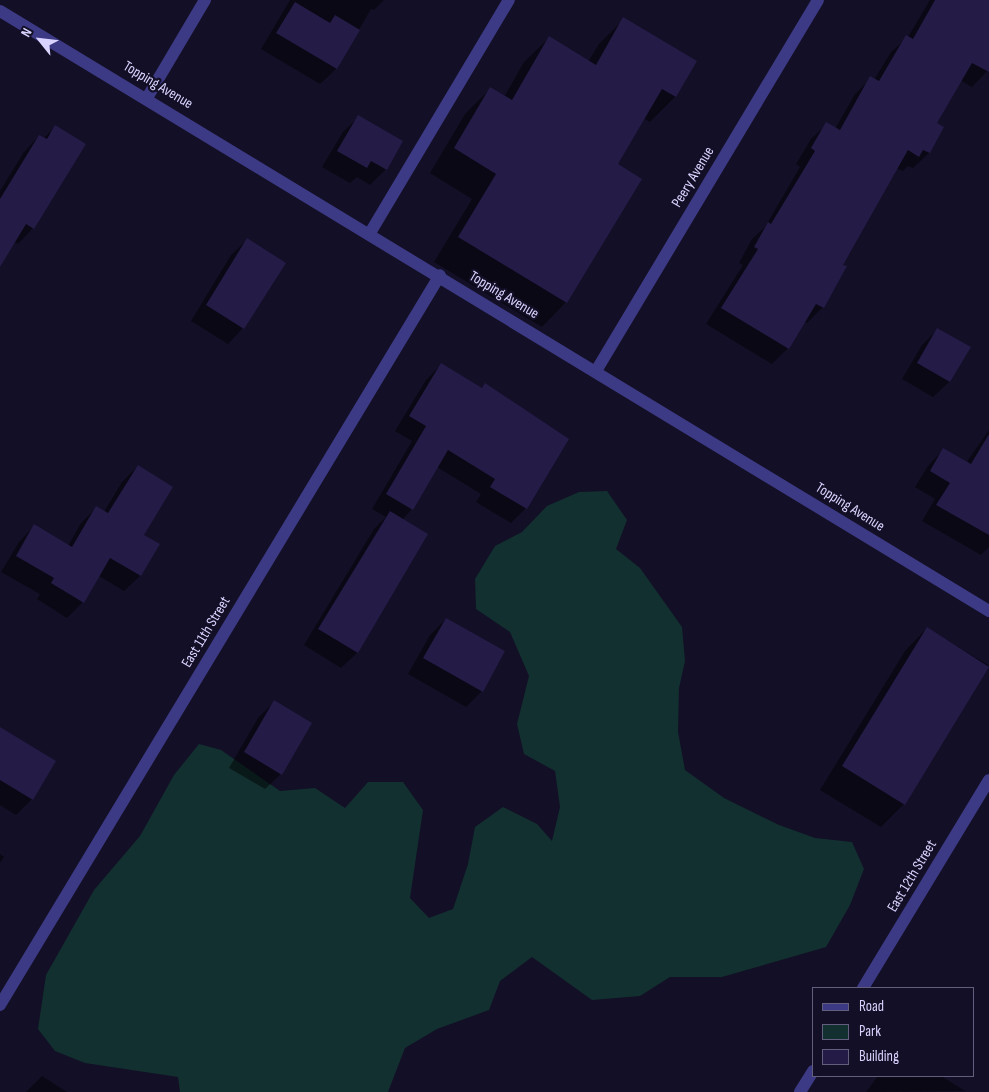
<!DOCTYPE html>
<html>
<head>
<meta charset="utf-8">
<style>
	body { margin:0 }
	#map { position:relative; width:989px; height:1092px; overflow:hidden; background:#130f26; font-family:"Sofia Sans Condensed",sans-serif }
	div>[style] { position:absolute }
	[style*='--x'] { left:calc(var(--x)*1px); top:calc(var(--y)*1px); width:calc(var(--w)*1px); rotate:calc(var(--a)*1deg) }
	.green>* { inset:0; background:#12302f }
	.shadow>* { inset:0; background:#0007 }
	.building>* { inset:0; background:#241b47 }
	.minor>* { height:12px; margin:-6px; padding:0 6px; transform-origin:6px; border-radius:6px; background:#3d3a85 }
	span { translate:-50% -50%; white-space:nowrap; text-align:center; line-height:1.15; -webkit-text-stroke:4.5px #130f26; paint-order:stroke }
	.street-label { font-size:15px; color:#d9d4ff }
	.legend { position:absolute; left:812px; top:987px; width:162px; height:90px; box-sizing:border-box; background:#130f26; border:1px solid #625e7d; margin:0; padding:6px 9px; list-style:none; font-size:15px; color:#d9d4ff }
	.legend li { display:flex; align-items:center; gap:10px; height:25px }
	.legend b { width:25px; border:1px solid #625e7d }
	.north { position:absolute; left:15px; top:15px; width:50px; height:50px; -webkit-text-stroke:4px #130f26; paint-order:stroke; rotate:299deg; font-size:14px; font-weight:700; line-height:20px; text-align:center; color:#d9d4ff }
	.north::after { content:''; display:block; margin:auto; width:18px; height:22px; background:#d9d4ff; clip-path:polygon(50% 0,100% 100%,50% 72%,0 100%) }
</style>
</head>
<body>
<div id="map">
	<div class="green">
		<i style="clip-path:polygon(607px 491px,627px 520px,616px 549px,640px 568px,682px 627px,685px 661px,679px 688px,678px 732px,685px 770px,724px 798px,779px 825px,815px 838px,852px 842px,864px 869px,850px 905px,826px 947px,722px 977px,670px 977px,640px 996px,592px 1000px,532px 957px,500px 981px,489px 1010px,437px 1029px,405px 1048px,388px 1092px,180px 1092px,178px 1077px,85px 1063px,55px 1051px,38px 1029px,46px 975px,94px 890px,140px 836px,174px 775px,199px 744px,221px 750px,280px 791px,315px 788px,345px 808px,368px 782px,403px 782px,423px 810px,410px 898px,429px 918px,453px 909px,468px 864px,475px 827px,503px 807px,537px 824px,552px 841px,560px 807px,555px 771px,524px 754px,517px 724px,529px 676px,510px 632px,476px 609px,475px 579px,495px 546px,522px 532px,547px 506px,579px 492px)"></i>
	</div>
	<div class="shadow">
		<i style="clip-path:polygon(290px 0,384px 0,374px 10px,371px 9px,336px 69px,320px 84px,261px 49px)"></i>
		<i style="clip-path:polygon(930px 0,989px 0,989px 69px,972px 87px,960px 80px,935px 123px,943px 128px,929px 153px,913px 168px,908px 166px,903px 171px,896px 168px,842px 265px,823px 307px,807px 323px,804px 321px,788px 348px,772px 364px,706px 324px,743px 265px,739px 263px,752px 239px,765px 227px,800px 167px,796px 164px,811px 139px,827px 124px,835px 129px,855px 94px,871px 78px,874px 80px,891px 52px,908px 37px)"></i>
		<i style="clip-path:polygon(624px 19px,696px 61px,675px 97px,650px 122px,643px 118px,616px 164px,566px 302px,542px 327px,434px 262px,472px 199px,430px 173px,465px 114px,490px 89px,504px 97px,524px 62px,549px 38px,588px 62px,599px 44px)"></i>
		<i style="clip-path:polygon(359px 117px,386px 169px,370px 185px,357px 177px,350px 183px,322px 167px,343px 132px)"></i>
		<i style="clip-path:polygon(55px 127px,33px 228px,18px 244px,14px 242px,0 260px,0 191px,24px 152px,39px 136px,44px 138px)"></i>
		<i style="clip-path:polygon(247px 240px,243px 328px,228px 344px,191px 321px,231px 255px)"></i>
		<i style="clip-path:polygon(938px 329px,969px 348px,949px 382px,933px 397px,902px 379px,922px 345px)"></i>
		<i style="clip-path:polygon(441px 365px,481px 389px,485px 385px,526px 508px,511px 523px,476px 502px,481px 494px,437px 467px,412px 509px,402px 520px,426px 534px,357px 653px,341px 668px,304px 645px,374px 529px,386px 517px,372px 509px,412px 441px,395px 431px,426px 380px)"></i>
		<i style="clip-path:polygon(989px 430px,989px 547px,981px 555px,922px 521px,935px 499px,915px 487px,928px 466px,943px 450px,966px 463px)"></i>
		<i style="clip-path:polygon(138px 466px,142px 535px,158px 545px,140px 576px,124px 591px,99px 576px,83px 602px,67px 618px,37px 599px,40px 594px,1px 572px,19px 542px,34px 526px,68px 546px,81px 523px,97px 507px,104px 512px,122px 482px)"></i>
		<i style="clip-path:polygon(446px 619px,482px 691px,466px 707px,408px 674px,430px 635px)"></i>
		<i style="clip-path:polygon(927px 628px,988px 665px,904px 804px,881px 827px,820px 790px,905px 651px)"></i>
		<i style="clip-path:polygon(274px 702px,281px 774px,265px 789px,229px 768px,258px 718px)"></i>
		<i style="clip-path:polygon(0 737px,32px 799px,16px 815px,0 805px)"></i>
		<i style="clip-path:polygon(0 854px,4px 857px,0 863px)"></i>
		<i style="clip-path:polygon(42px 1076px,67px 1092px,26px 1092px)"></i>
		<i style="clip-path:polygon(878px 1076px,941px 1076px,965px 1091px,866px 1092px)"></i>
	</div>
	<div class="building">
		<i style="clip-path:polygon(935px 0,989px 0,989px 72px,972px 63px,937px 123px,944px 127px,930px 153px,923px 150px,919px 157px,908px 150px,843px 265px,847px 266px,824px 308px,816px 304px,789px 349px,721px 308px,758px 249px,754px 247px,768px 222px,771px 224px,815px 151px,811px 148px,826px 122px,840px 130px,870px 76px,879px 81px,906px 35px,913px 39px)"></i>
		<i style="clip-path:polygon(295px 2px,330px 23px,335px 15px,360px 30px,337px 69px,276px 33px)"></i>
		<i style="clip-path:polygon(623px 17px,697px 61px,676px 97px,662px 89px,618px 164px,642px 179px,567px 303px,458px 237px,496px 174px,454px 148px,490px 87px,512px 100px,549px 36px,596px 65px)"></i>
		<i style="clip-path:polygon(358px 115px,403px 141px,387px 170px,371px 161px,367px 168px,337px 151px)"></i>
		<i style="clip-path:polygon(55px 125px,86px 144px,34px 229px,26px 224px,0 267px,0 199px,39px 135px,47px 139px)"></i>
		<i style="clip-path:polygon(247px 238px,286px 263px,244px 329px,206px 305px)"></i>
		<i style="clip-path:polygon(937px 328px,971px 347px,950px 382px,917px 363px)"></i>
		<i style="clip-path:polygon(441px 363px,482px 388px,485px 383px,569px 439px,527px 509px,490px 487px,495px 479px,448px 450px,413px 510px,386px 494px,426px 426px,409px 416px)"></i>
		<i style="clip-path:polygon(989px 434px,989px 535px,936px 505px,950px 483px,930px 471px,943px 448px,971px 464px)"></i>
		<i style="clip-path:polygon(138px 465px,173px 487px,144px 535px,160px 544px,141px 576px,110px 558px,84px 603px,51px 583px,54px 578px,16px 556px,34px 524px,72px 547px,96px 506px,108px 513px)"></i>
		<i style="clip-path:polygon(390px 511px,428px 534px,358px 653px,318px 629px)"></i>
		<i style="clip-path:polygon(446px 618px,505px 651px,483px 692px,423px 658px)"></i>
		<i style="clip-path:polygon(927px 627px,989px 667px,905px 805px,842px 766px)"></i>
		<i style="clip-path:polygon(274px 700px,312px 723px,282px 775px,244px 752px)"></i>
		<i style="clip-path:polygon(0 727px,56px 761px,33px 800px,0 780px)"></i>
	</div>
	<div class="minor">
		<i style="--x:0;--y:11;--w:1157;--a:31.24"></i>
		<i style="--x:147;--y:98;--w:114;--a:-59.4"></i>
		<i style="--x:370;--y:233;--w:271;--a:-59.2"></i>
		<i style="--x:596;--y:371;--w:432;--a:-59.1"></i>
		<i style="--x:863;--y:988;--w:243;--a:-58.8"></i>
		<i style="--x:0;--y:1005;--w:852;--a:-58.92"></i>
		<i style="--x:800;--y:1092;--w:25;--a:-58"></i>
	</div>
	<div class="street-label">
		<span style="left:158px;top:85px;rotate:31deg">Topping Avenue</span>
		<span style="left:693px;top:177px;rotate:-59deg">Peery Avenue</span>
		<span style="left:504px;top:295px;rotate:31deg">Topping Avenue</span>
		<span style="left:850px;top:507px;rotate:32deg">Topping Avenue</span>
		<span style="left:206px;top:632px;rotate:-59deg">East 11th Street</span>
		<span style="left:912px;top:876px;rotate:-59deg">East 12th Street</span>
	</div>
	<ul class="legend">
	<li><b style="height:6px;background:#3d3a85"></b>Road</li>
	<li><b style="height:14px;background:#12302f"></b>Park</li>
	<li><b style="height:14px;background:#241b47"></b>Building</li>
	</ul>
	<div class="north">N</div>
</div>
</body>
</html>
